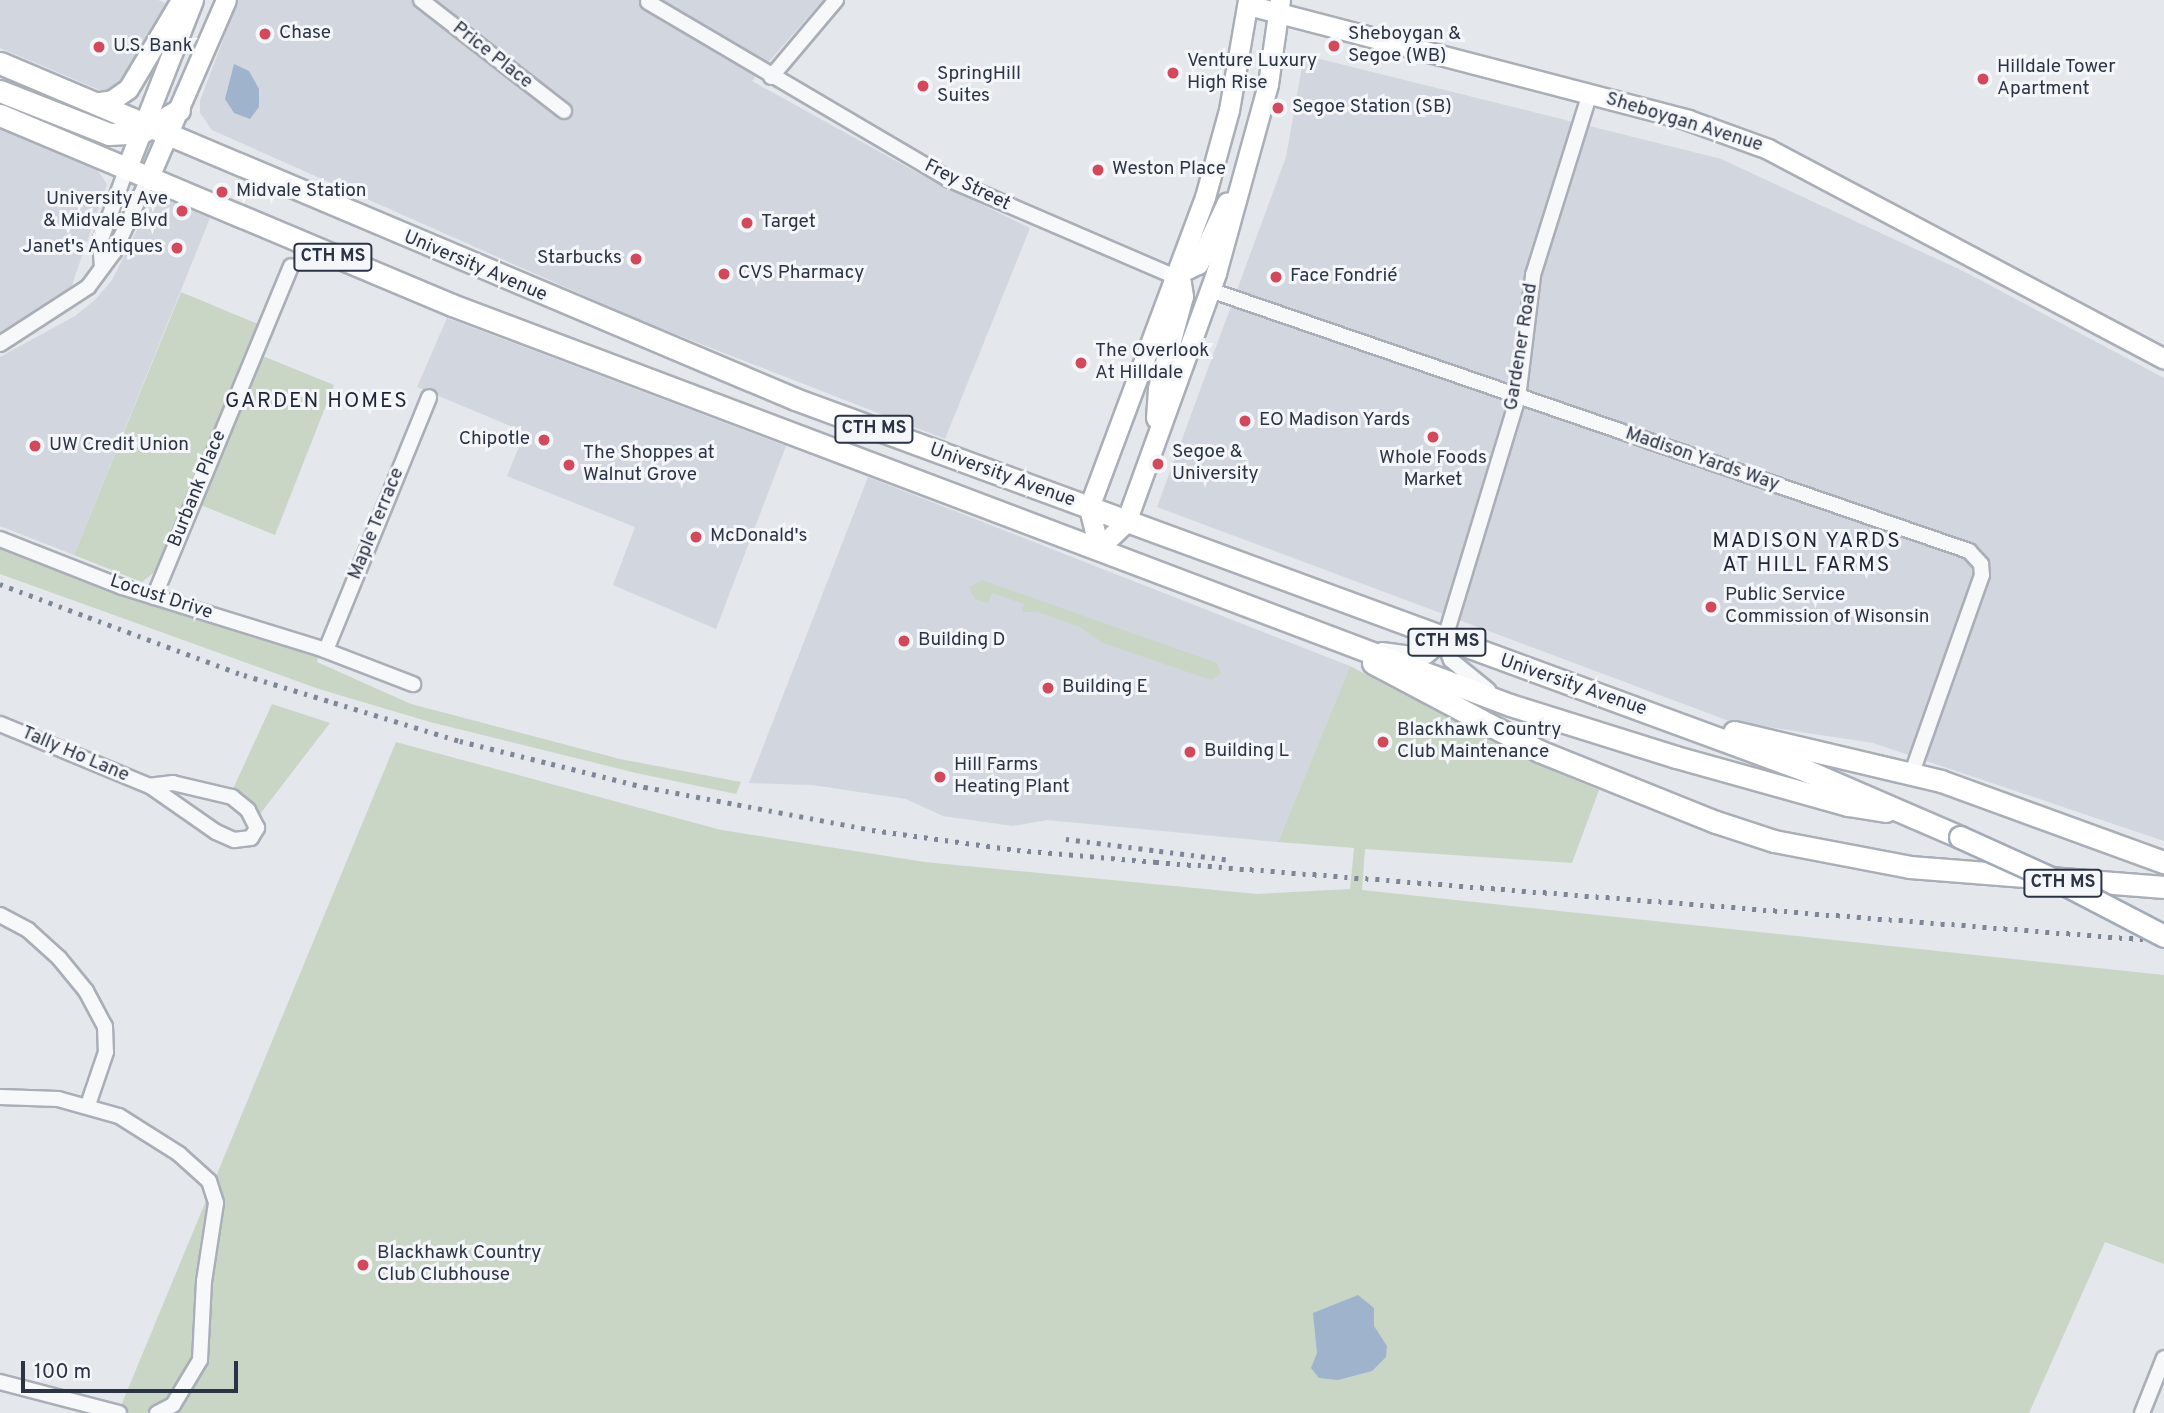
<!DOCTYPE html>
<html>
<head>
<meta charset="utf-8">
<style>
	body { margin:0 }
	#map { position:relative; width:2164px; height:1413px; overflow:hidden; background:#e4e7ec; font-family:Overpass,sans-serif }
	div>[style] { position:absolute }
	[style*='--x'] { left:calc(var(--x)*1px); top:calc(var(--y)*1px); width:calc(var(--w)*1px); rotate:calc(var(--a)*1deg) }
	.built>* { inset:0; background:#d2d6de }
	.green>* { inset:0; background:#c9d6c5 }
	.water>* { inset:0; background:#9fb4cc }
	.roads { filter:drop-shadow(2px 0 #a9aeb7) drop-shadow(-2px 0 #a9aeb7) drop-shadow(0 2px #a9aeb7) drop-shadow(0 -2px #a9aeb7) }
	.street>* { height:14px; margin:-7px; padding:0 7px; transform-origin:7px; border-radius:7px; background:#f7f8fa }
	.secondary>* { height:19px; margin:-9.5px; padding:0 9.5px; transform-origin:9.5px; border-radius:9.5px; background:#fff }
	.primary>* { height:21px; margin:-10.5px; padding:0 10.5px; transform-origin:10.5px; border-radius:10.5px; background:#fff }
	.rail>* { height:4.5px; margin-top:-2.25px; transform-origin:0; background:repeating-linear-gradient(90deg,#7d8696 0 3.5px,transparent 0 10.5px) }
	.bridges { filter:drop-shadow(2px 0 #a3abb8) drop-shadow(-2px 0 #a3abb8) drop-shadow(0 2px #a3abb8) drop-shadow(0 -2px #a3abb8) }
	.primary-bridge>* { height:21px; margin:-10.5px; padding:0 10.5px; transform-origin:10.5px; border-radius:10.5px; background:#fff }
	.dots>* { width:19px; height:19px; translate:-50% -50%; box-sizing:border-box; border:4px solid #f4f6f9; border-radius:50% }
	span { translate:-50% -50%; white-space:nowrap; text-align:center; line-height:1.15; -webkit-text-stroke:6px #f4f6f9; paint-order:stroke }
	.shield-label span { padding:2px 5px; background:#f4f6f9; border:2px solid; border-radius:5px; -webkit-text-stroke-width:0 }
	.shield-label { font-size:18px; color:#2b3445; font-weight:700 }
	.poi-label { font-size:19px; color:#2b3445 }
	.left { translate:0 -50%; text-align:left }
	.right { translate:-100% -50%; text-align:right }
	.street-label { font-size:19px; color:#2b3445 }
	.neighbourhood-label { font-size:21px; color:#1d2536; letter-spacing:2px }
	.scale { position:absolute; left:21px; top:1361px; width:217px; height:32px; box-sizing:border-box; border:4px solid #2b3445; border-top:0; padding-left:9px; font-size:21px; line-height:24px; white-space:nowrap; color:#2b3445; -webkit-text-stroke:5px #f4f6f9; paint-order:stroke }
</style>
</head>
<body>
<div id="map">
	<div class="built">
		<i style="clip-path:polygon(0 0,158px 0,171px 5px,121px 87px,107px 93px,0 48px)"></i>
		<i style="clip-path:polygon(238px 0,823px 0,752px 81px,925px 177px,1030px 228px,945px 439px,637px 319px,212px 130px,200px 113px,200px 101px)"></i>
		<i style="clip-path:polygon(1304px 55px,1721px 159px,1965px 272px,2164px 378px,2164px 841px,1873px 743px,1729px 721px,1157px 507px,1286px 157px)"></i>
		<i style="clip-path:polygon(0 129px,97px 170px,107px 184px,71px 288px,0 332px)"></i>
		<i style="clip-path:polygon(162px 198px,210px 218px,74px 555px,0 526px,0 357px,75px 316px,96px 299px,112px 280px,149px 206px)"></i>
		<i style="clip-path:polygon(447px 318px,786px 446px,716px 629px,613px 585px,635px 527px,507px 476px,525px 432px,417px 387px)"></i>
		<i style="clip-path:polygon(868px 477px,1350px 666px,1278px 842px,1047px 820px,1013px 826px,943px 816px,906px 799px,812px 785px,749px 783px)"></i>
	</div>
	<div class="green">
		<i style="clip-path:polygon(181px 292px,258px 324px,248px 350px,334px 385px,275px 535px,186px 499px,156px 571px,142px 582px,74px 555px)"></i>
		<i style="clip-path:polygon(0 548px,118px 594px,318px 657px,317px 662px,411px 704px,620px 759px,741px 782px,736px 794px,636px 773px,430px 722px,319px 689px,0 574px)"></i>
		<i style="clip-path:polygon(982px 580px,1217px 663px,1221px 674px,1211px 680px,1103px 643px,1080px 627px,1037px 612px,1022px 612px,1024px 604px,992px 593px,988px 603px,975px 599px,969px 587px)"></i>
		<i style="clip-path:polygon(1350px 666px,1532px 762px,1599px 790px,1572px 863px,1365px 849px,1362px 890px,2164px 975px,2164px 1264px,2105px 1242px,2029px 1413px,118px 1413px,396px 742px,721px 830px,925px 862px,1257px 894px,1350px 889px,1354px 848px,1278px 842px)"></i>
		<i style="clip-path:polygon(272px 704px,330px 723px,260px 814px,250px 800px,232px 791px)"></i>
	</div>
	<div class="water">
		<i style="clip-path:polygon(234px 64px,249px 71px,259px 89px,259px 107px,250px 119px,234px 113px,225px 99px)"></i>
		<i style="clip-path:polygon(1358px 1295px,1374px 1308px,1374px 1326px,1387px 1346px,1386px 1357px,1372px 1371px,1338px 1380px,1319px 1378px,1311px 1368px,1317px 1353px,1313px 1313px)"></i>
	</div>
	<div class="roads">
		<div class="street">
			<i style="--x:421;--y:0;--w:181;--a:37.8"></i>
			<i style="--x:648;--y:2;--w:348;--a:30.5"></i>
			<i style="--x:948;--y:179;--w:245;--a:23.3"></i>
			<i style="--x:771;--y:77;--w:101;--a:-49.8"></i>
			<i style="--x:102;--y:268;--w:26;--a:-94"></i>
			<i style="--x:100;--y:242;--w:77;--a:-70.1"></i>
			<i style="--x:1210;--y:290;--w:803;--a:18.98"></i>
			<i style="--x:1969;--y:551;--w:18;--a:47"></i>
			<i style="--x:1981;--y:564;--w:11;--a:85"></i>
			<i style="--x:1982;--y:575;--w:210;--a:109.5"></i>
			<i style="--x:0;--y:344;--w:105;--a:-32.9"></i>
			<i style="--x:88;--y:287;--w:44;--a:-53.4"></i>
			<i style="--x:114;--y:252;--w:81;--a:-65"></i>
			<i style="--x:0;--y:539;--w:131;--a:21.5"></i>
			<i style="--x:122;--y:587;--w:206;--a:17.2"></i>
			<i style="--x:319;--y:648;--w:101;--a:21"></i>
			<i style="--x:154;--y:597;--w:358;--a:-67.5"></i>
			<i style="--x:1444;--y:641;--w:20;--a:70"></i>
			<i style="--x:1451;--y:660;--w:48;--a:39"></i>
			<i style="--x:326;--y:650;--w:273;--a:-67.8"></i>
			<i style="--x:1382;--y:650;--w:45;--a:7.6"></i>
			<i style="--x:1427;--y:656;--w:23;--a:-41"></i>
			<i style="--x:1444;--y:641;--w:254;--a:-73.1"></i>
			<i style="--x:1518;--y:398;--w:124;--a:-83"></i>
			<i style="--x:1533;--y:275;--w:191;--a:-72.6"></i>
			<i style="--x:0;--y:724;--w:162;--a:22.5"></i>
			<i style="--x:150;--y:786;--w:80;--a:34.9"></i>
			<i style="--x:216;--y:832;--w:20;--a:24"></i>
			<i style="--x:234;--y:840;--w:17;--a:-7"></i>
			<i style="--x:251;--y:838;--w:12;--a:-59"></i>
			<i style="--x:257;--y:828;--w:20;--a:-117"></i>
			<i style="--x:248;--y:810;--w:21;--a:-141"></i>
			<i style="--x:232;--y:797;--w:61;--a:-166.7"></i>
			<i style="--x:173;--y:783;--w:23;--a:173"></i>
			<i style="--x:0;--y:915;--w:32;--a:28"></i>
			<i style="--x:28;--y:930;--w:42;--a:42.1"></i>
			<i style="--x:59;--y:958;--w:43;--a:50.7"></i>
			<i style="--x:86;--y:991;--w:40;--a:62"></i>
			<i style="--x:105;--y:1026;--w:26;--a:88"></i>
			<i style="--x:106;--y:1052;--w:56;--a:108.8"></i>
			<i style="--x:0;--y:1097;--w:58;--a:2"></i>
			<i style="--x:58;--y:1099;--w:63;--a:15.6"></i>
			<i style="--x:119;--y:1116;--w:71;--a:32.3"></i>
			<i style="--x:179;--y:1154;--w:40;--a:42"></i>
			<i style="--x:209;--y:1181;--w:23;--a:72"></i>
			<i style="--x:216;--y:1203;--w:79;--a:98.7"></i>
			<i style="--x:204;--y:1281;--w:79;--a:92.9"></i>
			<i style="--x:200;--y:1360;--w:52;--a:121"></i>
			<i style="--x:173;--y:1405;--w:18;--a:153"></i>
			<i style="--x:0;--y:1382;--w:123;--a:14.6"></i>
			<i style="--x:2142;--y:1413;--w:59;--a:-68.2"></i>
		</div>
		<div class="secondary">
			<i style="--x:1248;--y:0;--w:112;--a:99.8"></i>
			<i style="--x:1229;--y:110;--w:90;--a:105.4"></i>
			<i style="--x:1205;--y:197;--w:332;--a:110.5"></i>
			<i style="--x:1089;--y:508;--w:41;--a:76"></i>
			<i style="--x:1099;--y:548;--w:37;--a:-44"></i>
			<i style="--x:1126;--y:522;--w:265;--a:-70.1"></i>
			<i style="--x:1216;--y:273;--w:196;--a:-74.6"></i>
			<i style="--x:1268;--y:84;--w:85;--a:-81.9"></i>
			<i style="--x:1248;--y:5;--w:455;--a:14.6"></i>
			<i style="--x:1688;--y:120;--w:85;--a:19.9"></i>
			<i style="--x:1768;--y:149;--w:448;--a:27.9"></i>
			<i style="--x:94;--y:103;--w:18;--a:-9"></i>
			<i style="--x:112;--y:100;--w:19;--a:-35"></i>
			<i style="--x:128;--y:89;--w:104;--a:-59.2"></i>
			<i style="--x:126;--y:170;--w:183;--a:-68.5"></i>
			<i style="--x:148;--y:179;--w:195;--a:-66.5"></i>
			<i style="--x:1173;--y:276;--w:28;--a:-26"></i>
			<i style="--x:1198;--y:264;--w:68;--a:-64.9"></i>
			<i style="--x:1156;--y:418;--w:30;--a:-86"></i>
			<i style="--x:1158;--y:388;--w:95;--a:-74.8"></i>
			<i style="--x:1183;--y:296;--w:13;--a:-99"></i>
			<i style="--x:1181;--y:283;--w:11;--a:-139"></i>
		</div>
		<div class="primary">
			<i style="--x:0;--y:63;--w:863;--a:22.91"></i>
			<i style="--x:795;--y:399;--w:1078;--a:20.18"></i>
			<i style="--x:1807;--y:771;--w:167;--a:23.3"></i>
			<i style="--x:0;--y:91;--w:117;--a:21.5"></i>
			<i style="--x:109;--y:134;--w:33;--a:-3"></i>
			<i style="--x:142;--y:132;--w:43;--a:-30.7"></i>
			<i style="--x:0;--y:115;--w:490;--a:22.8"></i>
			<i style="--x:452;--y:305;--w:1131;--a:20.71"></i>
			<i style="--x:1510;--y:705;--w:174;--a:17.4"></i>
			<i style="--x:1676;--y:757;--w:179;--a:15.6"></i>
			<i style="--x:1848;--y:805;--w:38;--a:9"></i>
			<i style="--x:1373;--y:663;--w:188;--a:27.9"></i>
			<i style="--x:1539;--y:751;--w:191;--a:21.9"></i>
			<i style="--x:1716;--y:822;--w:61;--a:18.1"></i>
			<i style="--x:1774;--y:841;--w:138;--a:10.8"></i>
			<i style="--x:1910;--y:867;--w:255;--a:4.5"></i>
			<i style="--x:1734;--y:732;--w:213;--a:13.3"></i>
			<i style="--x:1941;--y:781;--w:237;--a:20"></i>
		</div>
	</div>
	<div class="rail">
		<i style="--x:0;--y:584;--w:260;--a:20.5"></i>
		<i style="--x:244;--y:675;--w:226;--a:17"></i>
		<i style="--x:460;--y:741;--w:191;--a:14"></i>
		<i style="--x:645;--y:787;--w:231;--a:10.7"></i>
		<i style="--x:872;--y:830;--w:146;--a:7.9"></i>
		<i style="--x:1017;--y:850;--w:140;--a:4.9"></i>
		<i style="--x:1156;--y:862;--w:1011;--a:4.48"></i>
		<i style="--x:1066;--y:839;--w:164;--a:7.3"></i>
	</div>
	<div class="bridges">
		<div class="primary-bridge">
			<i style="--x:1960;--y:837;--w:116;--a:24.4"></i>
			<i style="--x:2066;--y:885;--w:110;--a:27.5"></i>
		</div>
	</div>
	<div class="dots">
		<i style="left:265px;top:34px;background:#d1495b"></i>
		<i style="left:1334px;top:46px;background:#d1495b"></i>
		<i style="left:99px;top:47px;background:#d1495b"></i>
		<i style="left:1173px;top:73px;background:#d1495b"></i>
		<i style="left:1983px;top:79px;background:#d1495b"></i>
		<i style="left:923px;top:86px;background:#d1495b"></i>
		<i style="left:1278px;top:108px;background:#d1495b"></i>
		<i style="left:1098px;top:170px;background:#d1495b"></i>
		<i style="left:222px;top:192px;background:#d1495b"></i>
		<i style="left:182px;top:211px;background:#d1495b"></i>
		<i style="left:747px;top:223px;background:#d1495b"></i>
		<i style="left:177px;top:248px;background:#d1495b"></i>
		<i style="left:636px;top:259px;background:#d1495b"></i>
		<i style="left:724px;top:274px;background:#d1495b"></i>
		<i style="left:1276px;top:277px;background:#d1495b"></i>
		<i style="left:1081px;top:363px;background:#d1495b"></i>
		<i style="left:1245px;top:421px;background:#d1495b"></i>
		<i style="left:1433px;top:437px;background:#d1495b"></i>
		<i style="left:544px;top:440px;background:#d1495b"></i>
		<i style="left:35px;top:446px;background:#d1495b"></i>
		<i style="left:1158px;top:464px;background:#d1495b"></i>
		<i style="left:569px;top:465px;background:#d1495b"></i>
		<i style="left:696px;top:537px;background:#d1495b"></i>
		<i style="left:1711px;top:607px;background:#d1495b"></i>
		<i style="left:904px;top:641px;background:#d1495b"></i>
		<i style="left:1048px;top:688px;background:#d1495b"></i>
		<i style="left:1383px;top:742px;background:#d1495b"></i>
		<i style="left:1190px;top:752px;background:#d1495b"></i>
		<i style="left:940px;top:777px;background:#d1495b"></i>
		<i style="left:363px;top:1265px;background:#d1495b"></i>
	</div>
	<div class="shield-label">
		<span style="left:333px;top:257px">CTH MS</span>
		<span style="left:874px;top:429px">CTH MS</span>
		<span style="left:1447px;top:642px">CTH MS</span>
		<span style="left:2063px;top:883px">CTH MS</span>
	</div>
	<div class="poi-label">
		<span class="left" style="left:279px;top:34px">Chase</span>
		<span class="left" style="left:1348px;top:46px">Sheboygan &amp;<br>Segoe (WB)</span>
		<span class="left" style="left:113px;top:47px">U.S. Bank</span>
		<span class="left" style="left:1187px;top:73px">Venture Luxury<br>High Rise</span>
		<span class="left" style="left:1997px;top:79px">Hilldale Tower<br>Apartment</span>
		<span class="left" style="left:937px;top:86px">SpringHill<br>Suites</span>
		<span class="left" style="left:1292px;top:108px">Segoe Station (SB)</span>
		<span class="left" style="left:1112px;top:170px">Weston Place</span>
		<span class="left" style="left:236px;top:192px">Midvale Station</span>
		<span class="right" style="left:168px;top:211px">University Ave<br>&amp; Midvale Blvd</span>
		<span class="left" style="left:761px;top:223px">Target</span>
		<span class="right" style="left:163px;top:248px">Janet's Antiques</span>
		<span class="right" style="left:622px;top:259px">Starbucks</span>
		<span class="left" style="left:738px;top:274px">CVS Pharmacy</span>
		<span class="left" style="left:1290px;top:277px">Face Fondrié</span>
		<span class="left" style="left:1095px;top:363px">The Overlook<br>At Hilldale</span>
		<span class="left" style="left:1259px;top:421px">EO Madison Yards</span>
		<span class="right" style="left:530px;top:440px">Chipotle</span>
		<span class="left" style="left:49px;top:446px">UW Credit Union</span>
		<span class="left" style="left:1172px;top:464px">Segoe &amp;<br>University</span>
		<span class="left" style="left:583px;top:465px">The Shoppes at<br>Walnut Grove</span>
		<span style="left:1433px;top:470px">Whole Foods<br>Market</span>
		<span class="left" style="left:710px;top:537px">McDonald's</span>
		<span class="left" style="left:1725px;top:607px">Public Service<br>Commission of Wisonsin</span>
		<span class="left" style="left:918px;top:641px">Building D</span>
		<span class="left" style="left:1062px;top:688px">Building E</span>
		<span class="left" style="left:1397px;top:742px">Blackhawk Country<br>Club Maintenance</span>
		<span class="left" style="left:1204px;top:752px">Building L</span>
		<span class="left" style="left:954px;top:777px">Hill Farms<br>Heating Plant</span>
		<span class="left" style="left:377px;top:1265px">Blackhawk Country<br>Club Clubhouse</span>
	</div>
	<div class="street-label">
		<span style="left:492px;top:56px;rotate:38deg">Price Place</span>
		<span style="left:1684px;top:123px;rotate:17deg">Sheboygan Avenue</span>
		<span style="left:967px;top:186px;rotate:26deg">Frey Street</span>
		<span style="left:475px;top:267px;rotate:23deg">University Avenue</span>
		<span style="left:1522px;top:347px;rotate:-81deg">Gardener Road</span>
		<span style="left:1702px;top:460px;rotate:19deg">Madison Yards Way</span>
		<span style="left:1002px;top:476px;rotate:20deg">University Avenue</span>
		<span style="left:198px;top:489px;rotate:-68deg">Burbank Place</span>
		<span style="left:377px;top:524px;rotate:-68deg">Maple Terrace</span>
		<span style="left:161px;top:598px;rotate:18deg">Locust Drive</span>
		<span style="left:1573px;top:686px;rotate:19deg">University Avenue</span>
		<span style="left:75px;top:755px;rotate:23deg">Tally Ho Lane</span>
	</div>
	<div class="neighbourhood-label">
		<span style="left:317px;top:402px">GARDEN HOMES</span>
		<span style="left:1807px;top:554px">MADISON YARDS<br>AT HILL FARMS</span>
	</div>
	<div class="scale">100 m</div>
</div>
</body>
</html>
